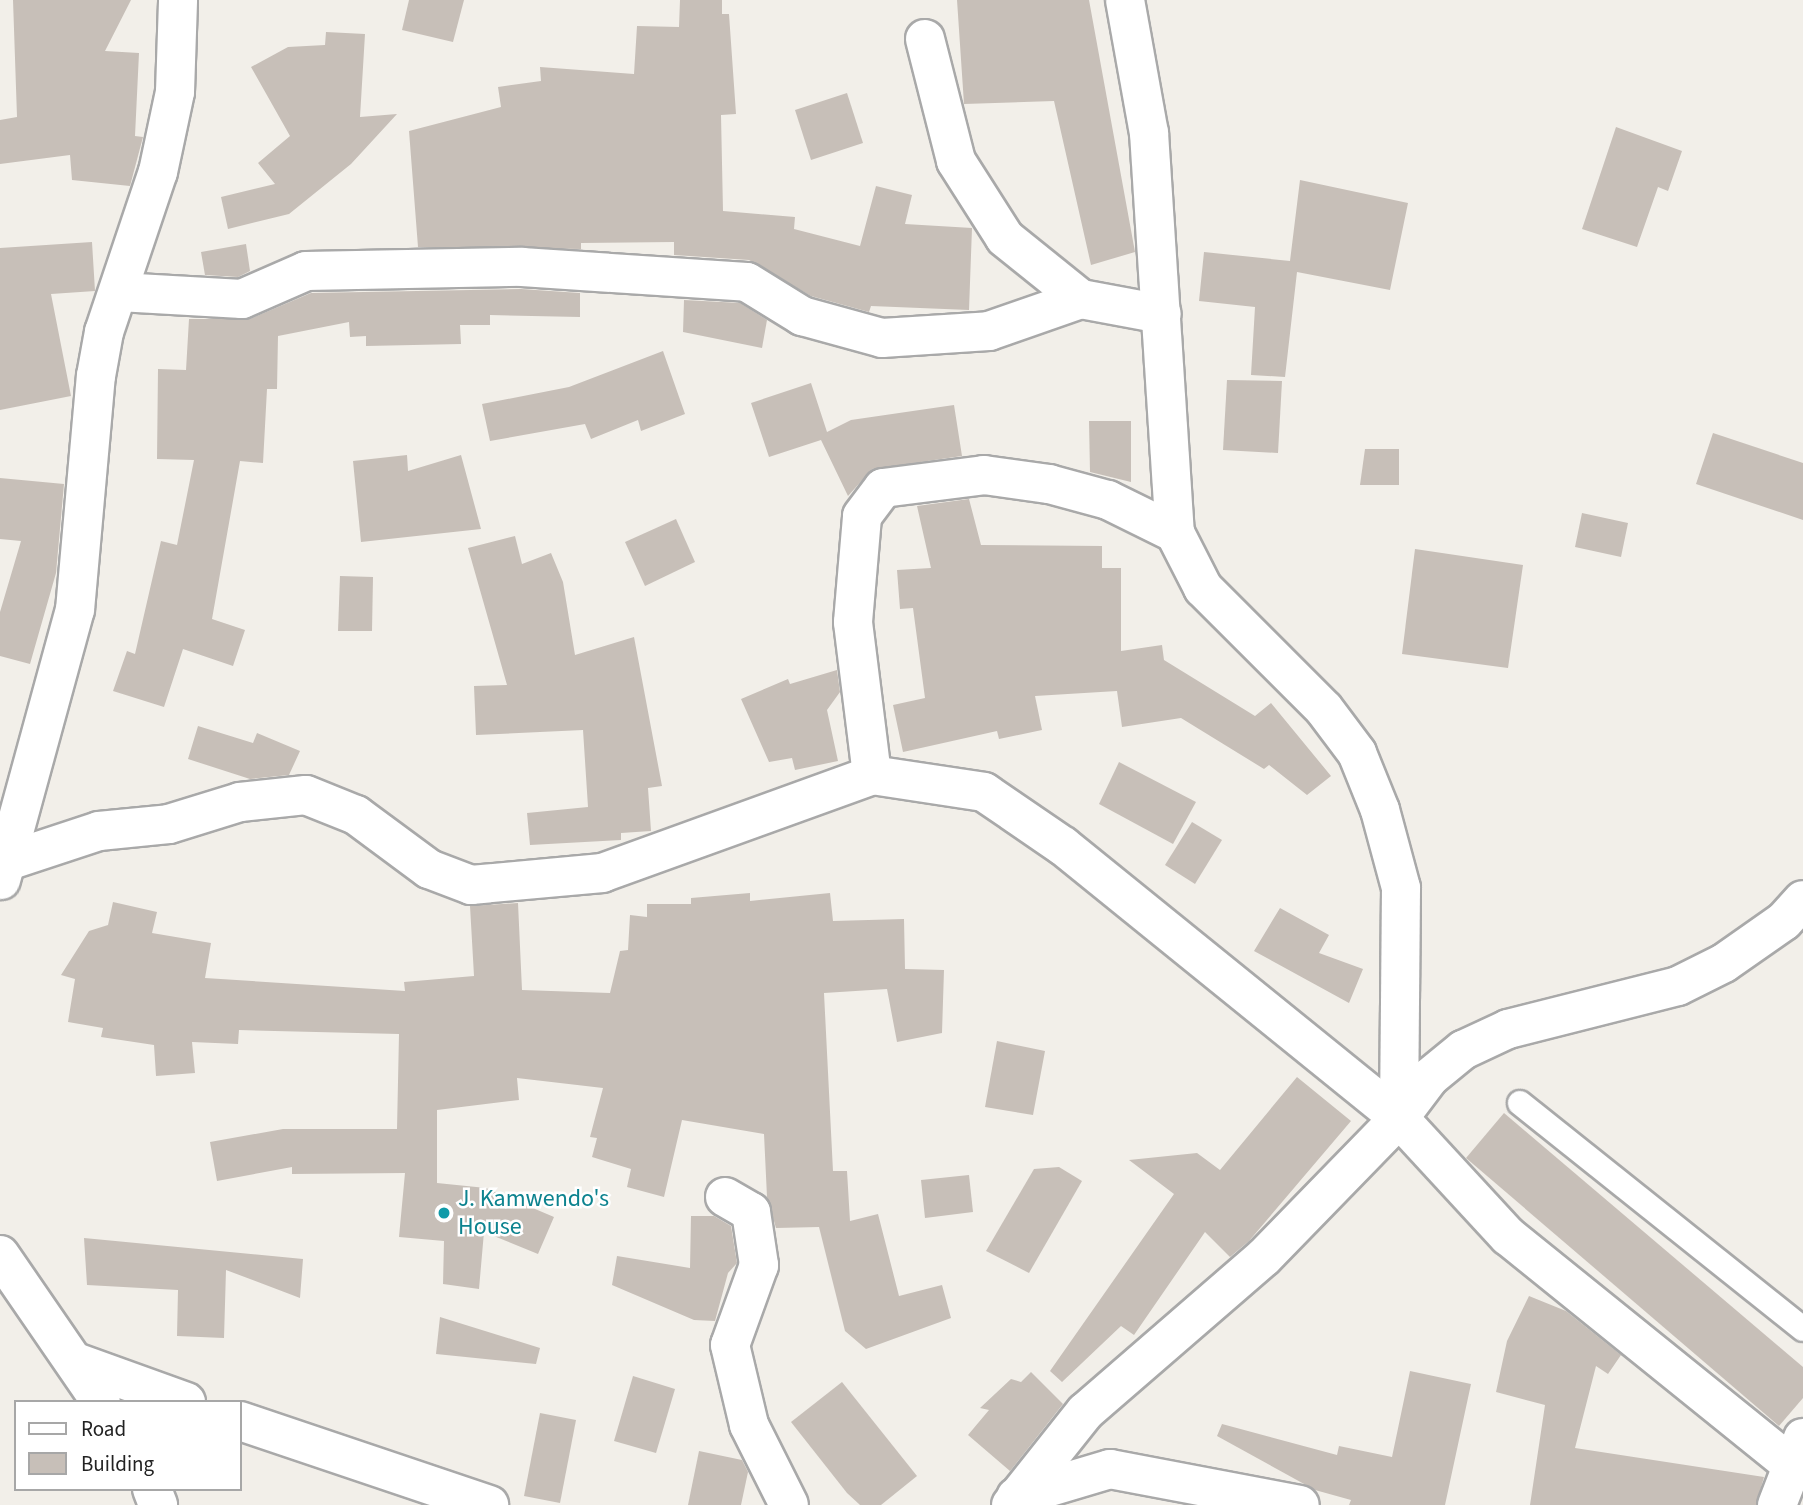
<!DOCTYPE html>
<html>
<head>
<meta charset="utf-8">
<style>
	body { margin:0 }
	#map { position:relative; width:1803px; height:1505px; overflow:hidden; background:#f2efe9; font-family:"Source Sans 3",sans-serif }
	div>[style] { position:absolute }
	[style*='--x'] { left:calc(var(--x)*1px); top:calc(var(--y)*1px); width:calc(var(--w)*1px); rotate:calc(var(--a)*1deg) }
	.building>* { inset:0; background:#c7bfb8 }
	.roads { filter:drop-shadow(2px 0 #a9a9a9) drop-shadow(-2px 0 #a9a9a9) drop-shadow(0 2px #a9a9a9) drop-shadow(0 -2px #a9a9a9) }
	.service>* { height:24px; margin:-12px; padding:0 12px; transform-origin:12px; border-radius:12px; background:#fff }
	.minor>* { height:38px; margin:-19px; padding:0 19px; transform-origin:19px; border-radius:19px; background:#fff }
	.dots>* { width:19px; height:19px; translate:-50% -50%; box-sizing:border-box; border:4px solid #fff; border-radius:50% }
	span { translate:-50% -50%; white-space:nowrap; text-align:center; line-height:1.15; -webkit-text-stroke:5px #fff; paint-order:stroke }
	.culture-label { font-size:24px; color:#0d838f }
	.left { translate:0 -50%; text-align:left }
	.legend { position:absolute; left:14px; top:1400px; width:228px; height:91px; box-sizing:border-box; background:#fff; border:2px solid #a7a7a7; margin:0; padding:9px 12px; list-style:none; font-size:21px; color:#222 }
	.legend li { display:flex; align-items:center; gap:14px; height:35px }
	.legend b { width:35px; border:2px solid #a7a7a7 }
</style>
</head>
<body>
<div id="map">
	<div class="building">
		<i style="clip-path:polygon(13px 0,131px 0,105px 51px,139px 53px,135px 136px,143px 137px,130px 186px,72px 180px,70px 155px,0 164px,0 120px,17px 117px)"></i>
		<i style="clip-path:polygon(409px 0,464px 0,453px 42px,402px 30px)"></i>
		<i style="clip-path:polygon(680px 0,722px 0,722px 14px,729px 14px,736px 114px,721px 115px,723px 211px,795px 217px,794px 229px,860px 246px,876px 186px,912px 195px,905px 224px,972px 228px,969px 310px,871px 306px,869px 312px,811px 296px,749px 260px,674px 255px,674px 242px,581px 243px,581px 249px,418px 247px,409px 131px,501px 107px,498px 87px,541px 81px,540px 67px,634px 74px,637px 26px,679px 27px)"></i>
		<i style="clip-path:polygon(957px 0,1089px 0,1135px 252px,1091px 265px,1054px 101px,964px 104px)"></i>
		<i style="clip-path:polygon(326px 32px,365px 34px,360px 117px,397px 114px,351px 164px,289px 214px,228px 229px,221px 197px,275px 184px,258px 163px,290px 136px,251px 67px,288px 47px,325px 45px)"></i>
		<i style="clip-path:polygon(847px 93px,863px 143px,811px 160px,795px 110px)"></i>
		<i style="clip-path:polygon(1616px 127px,1682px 151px,1668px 191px,1658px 187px,1637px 247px,1582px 229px)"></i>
		<i style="clip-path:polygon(1300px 180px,1408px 203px,1390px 290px,1297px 272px,1285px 377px,1251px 375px,1255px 307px,1199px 301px,1204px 252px,1290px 261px)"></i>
		<i style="clip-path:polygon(92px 242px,95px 291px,51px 294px,71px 396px,0 410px,0 248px)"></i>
		<i style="clip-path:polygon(246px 244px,250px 271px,238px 277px,205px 275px,201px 252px)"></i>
		<i style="clip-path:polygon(521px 289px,580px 293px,580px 317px,490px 315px,490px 325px,460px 325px,461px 344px,366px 346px,366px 336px,350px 337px,349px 322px,278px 336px,277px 389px,267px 389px,263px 463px,240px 461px,212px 619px,245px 630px,233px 666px,183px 649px,164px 707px,113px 691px,127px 651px,135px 654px,161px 541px,177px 545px,194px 460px,157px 459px,158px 369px,186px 370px,189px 319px,250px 319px,311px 293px)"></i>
		<i style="clip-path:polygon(684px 300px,740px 303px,767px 320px,762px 348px,683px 332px)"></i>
		<i style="clip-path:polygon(663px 351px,685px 414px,641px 431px,638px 420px,591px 439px,585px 424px,490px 441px,482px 404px,569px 387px)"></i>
		<i style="clip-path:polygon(1227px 380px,1282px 381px,1278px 453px,1223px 450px)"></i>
		<i style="clip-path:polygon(811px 383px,827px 432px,851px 420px,954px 405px,962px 456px,872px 469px,848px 496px,821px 440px,769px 457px,751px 403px)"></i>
		<i style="clip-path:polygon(1089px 421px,1131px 421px,1131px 482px,1090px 472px)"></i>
		<i style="clip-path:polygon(1713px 433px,1803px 463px,1803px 520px,1696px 484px)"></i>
		<i style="clip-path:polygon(1365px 449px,1399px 449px,1399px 485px,1360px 485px)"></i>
		<i style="clip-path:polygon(407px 455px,408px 471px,461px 455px,481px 529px,361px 542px,353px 461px)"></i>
		<i style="clip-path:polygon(0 478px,64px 484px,56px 573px,30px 664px,0 656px,0 612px,21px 541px,0 539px)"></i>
		<i style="clip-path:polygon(969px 499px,981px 545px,1102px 546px,1102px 568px,1121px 568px,1121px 651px,1162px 645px,1164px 660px,1255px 716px,1271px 703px,1331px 776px,1307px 795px,1269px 765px,1264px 769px,1181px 718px,1122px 727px,1117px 691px,1035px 696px,1042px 730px,999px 739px,997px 731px,903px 752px,893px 705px,925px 698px,913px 608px,900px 609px,897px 570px,931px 568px,917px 506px)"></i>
		<i style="clip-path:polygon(1582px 513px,1628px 523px,1621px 557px,1575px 547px)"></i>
		<i style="clip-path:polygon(676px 519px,695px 562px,645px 586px,625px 542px)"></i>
		<i style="clip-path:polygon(515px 536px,522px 564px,551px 553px,563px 582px,575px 655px,634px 637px,662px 786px,648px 788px,651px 831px,621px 833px,621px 840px,530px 845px,527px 813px,588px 807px,583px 730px,476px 735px,474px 686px,507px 685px,468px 548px)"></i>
		<i style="clip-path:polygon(1415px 549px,1523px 565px,1508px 668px,1402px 654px)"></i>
		<i style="clip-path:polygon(340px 576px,373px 577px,372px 631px,338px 631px)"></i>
		<i style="clip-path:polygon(837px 670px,840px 692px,827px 710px,838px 761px,795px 770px,792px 758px,769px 762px,741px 699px,788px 679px,790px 684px)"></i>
		<i style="clip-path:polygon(198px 726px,253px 743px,257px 733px,300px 751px,289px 775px,250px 779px,188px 759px)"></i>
		<i style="clip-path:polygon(1119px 762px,1196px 802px,1173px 844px,1099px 804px)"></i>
		<i style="clip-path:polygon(1192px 822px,1222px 840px,1195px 884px,1165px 865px)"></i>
		<i style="clip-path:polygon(750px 893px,750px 901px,830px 893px,833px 921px,904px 919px,905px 969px,944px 970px,942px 1033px,897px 1042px,887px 989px,824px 993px,833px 1171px,847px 1171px,850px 1221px,878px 1214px,899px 1296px,942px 1285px,951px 1318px,866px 1349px,845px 1331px,819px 1227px,776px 1228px,767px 1197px,764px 1134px,682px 1120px,664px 1197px,627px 1187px,631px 1169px,592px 1157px,597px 1138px,590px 1137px,603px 1088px,517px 1078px,519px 1100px,437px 1110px,437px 1183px,486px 1188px,554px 1217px,538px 1254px,484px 1232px,479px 1289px,443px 1284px,444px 1241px,399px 1237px,405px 1173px,292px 1174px,292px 1167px,217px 1181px,210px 1142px,283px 1129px,397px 1129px,399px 1034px,239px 1030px,238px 1044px,192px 1042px,195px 1073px,156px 1076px,154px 1045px,101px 1037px,103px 1028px,68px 1022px,75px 979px,61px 975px,89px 931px,108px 925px,113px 902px,157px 912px,152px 933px,211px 943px,205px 978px,405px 991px,404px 982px,474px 976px,470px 906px,518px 903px,522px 990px,610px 993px,620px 951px,628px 950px,630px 915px,647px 917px,647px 904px,691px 904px,691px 898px)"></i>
		<i style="clip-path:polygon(1280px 908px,1329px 935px,1319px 953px,1363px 969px,1349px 1003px,1254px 951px)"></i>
		<i style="clip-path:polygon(997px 1041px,1045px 1051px,1033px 1115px,985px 1107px)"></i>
		<i style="clip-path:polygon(1297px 1077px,1351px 1121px,1249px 1241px,1230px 1257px,1205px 1232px,1134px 1335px,1121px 1326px,1062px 1382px,1050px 1371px,1174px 1194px,1129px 1160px,1197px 1153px,1220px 1170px)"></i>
		<i style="clip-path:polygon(1504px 1113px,1803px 1367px,1803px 1398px,1779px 1426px,1466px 1158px)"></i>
		<i style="clip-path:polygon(1059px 1167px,1082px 1181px,1029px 1273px,986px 1251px,1034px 1169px)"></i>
		<i style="clip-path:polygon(969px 1175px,973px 1212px,925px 1218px,921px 1180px)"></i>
		<i style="clip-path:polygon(691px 1216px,714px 1216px,731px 1226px,737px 1263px,728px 1273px,715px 1321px,694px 1320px,612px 1285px,617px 1256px,690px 1268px)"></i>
		<i style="clip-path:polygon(84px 1238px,303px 1259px,300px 1298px,226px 1270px,224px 1338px,177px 1336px,178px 1290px,87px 1285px)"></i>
		<i style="clip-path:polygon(1529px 1296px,1566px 1311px,1621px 1355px,1608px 1374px,1596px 1366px,1575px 1448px,1764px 1477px,1756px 1505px,1530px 1505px,1545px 1405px,1496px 1392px,1507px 1341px)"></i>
		<i style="clip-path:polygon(440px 1317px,540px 1348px,536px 1364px,436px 1354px)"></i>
		<i style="clip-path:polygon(1410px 1371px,1471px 1384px,1445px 1505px,1349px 1505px,1351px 1500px,1315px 1490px,1217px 1436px,1222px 1424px,1337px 1455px,1339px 1446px,1392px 1457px)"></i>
		<i style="clip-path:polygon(1031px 1372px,1063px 1404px,1010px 1471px,968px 1435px,989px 1410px,980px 1408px,1011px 1379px,1021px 1382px)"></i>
		<i style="clip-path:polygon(633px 1376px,675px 1389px,656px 1453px,614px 1441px)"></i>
		<i style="clip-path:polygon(842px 1382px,917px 1476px,881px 1505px,860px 1505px,847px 1493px,791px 1422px)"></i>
		<i style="clip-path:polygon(540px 1413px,576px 1420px,560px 1503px,524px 1496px)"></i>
		<i style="clip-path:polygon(699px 1451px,742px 1460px,748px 1472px,741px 1505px,688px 1505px)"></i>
	</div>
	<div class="roads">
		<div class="service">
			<i style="--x:1520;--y:1103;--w:362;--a:38.6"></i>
		</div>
		<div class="minor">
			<i style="--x:1125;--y:0;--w:135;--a:79.8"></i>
			<i style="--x:1149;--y:133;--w:401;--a:86.3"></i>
			<i style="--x:1175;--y:533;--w:62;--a:63"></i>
			<i style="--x:1203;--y:588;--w:171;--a:45"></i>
			<i style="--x:1324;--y:709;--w:55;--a:53.1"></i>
			<i style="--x:1357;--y:753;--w:61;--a:68"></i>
			<i style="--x:1380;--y:810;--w:81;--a:74.9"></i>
			<i style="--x:1401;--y:888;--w:230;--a:90.5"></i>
			<i style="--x:925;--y:39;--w:126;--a:75.7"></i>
			<i style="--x:956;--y:161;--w:91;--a:57.5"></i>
			<i style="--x:1005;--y:238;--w:97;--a:38.8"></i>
			<i style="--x:119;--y:292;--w:123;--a:3.3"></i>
			<i style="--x:242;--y:299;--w:70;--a:-23.6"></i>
			<i style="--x:306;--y:271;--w:216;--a:-1.1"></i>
			<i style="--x:522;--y:267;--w:225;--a:3.8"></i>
			<i style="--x:747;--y:282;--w:65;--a:31.7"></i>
			<i style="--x:802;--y:316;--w:83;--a:15.4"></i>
			<i style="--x:882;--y:338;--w:107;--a:-3.7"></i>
			<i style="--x:989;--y:331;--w:97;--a:-19.2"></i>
			<i style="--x:1081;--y:299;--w:82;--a:10.5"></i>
			<i style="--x:872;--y:775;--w:154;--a:-97.1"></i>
			<i style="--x:853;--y:622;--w:106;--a:-85.1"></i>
			<i style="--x:862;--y:516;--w:35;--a:-53"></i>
			<i style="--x:883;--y:488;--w:102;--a:-7.3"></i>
			<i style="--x:984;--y:475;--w:66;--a:7.9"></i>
			<i style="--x:1049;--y:484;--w:61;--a:15.2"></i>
			<i style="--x:1108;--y:500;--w:75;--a:26.2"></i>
			<i style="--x:5;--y:862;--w:99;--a:-18.3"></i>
			<i style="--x:99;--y:831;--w:70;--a:-5.7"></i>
			<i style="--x:169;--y:824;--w:74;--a:-17.2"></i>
			<i style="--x:240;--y:802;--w:66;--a:-6.1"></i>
			<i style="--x:306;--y:795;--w:54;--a:21.8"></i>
			<i style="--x:356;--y:815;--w:91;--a:36.5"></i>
			<i style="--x:429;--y:869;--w:45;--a:20.9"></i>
			<i style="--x:471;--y:885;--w:132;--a:-5.2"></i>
			<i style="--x:602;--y:873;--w:287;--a:-19.9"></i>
			<i style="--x:872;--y:775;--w:113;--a:8.6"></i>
			<i style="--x:984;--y:792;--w:96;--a:34.4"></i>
			<i style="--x:1063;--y:846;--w:432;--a:39"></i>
			<i style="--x:1399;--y:1118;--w:161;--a:47.3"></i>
			<i style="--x:1508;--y:1236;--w:363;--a:38.9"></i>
			<i style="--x:1;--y:880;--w:280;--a:-74.7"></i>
			<i style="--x:75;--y:610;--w:235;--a:-84.9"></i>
			<i style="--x:96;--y:376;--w:45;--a:-79.7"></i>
			<i style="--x:104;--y:332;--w:169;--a:-71.4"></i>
			<i style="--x:158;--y:172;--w:82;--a:-78"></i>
			<i style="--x:175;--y:92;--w:92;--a:-88.1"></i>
			<i style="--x:725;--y:1197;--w:30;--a:30"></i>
			<i style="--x:751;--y:1212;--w:54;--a:81.4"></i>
			<i style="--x:759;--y:1265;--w:85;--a:109.9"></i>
			<i style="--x:730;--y:1345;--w:82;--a:76.6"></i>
			<i style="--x:749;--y:1425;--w:89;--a:63.4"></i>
			<i style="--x:0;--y:1255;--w:178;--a:55.5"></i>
			<i style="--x:75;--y:1362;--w:118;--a:19.8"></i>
			<i style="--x:240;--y:1421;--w:263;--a:18.6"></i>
			<i style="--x:152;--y:1489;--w:17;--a:69"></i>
			<i style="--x:1016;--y:1497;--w:98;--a:-16.6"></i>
			<i style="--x:1110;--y:1469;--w:193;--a:10.7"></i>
			<i style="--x:1011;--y:1505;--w:119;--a:-51.5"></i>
			<i style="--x:1085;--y:1412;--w:237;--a:-40.9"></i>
			<i style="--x:1264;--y:1257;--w:194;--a:-45.8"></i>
			<i style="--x:1399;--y:1118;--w:51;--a:-52.9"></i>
			<i style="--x:1430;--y:1077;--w:43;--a:-39.3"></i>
			<i style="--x:1463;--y:1050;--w:50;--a:-25"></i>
			<i style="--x:1508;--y:1029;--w:175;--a:-14.2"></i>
			<i style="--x:1678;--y:986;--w:51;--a:-26.6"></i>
			<i style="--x:1724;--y:963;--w:73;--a:-35"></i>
			<i style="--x:1784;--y:921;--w:28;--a:-48"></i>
			<i style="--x:1777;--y:1505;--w:72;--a:-68.8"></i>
		</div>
	</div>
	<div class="dots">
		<i style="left:444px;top:1213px;background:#0f9aa8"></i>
	</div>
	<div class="culture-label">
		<span class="left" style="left:458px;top:1213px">J. Kamwendo's<br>House</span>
	</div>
	<ul class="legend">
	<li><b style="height:9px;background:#fff"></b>Road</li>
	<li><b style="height:19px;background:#c7bfb8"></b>Building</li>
	</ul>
</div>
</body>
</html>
